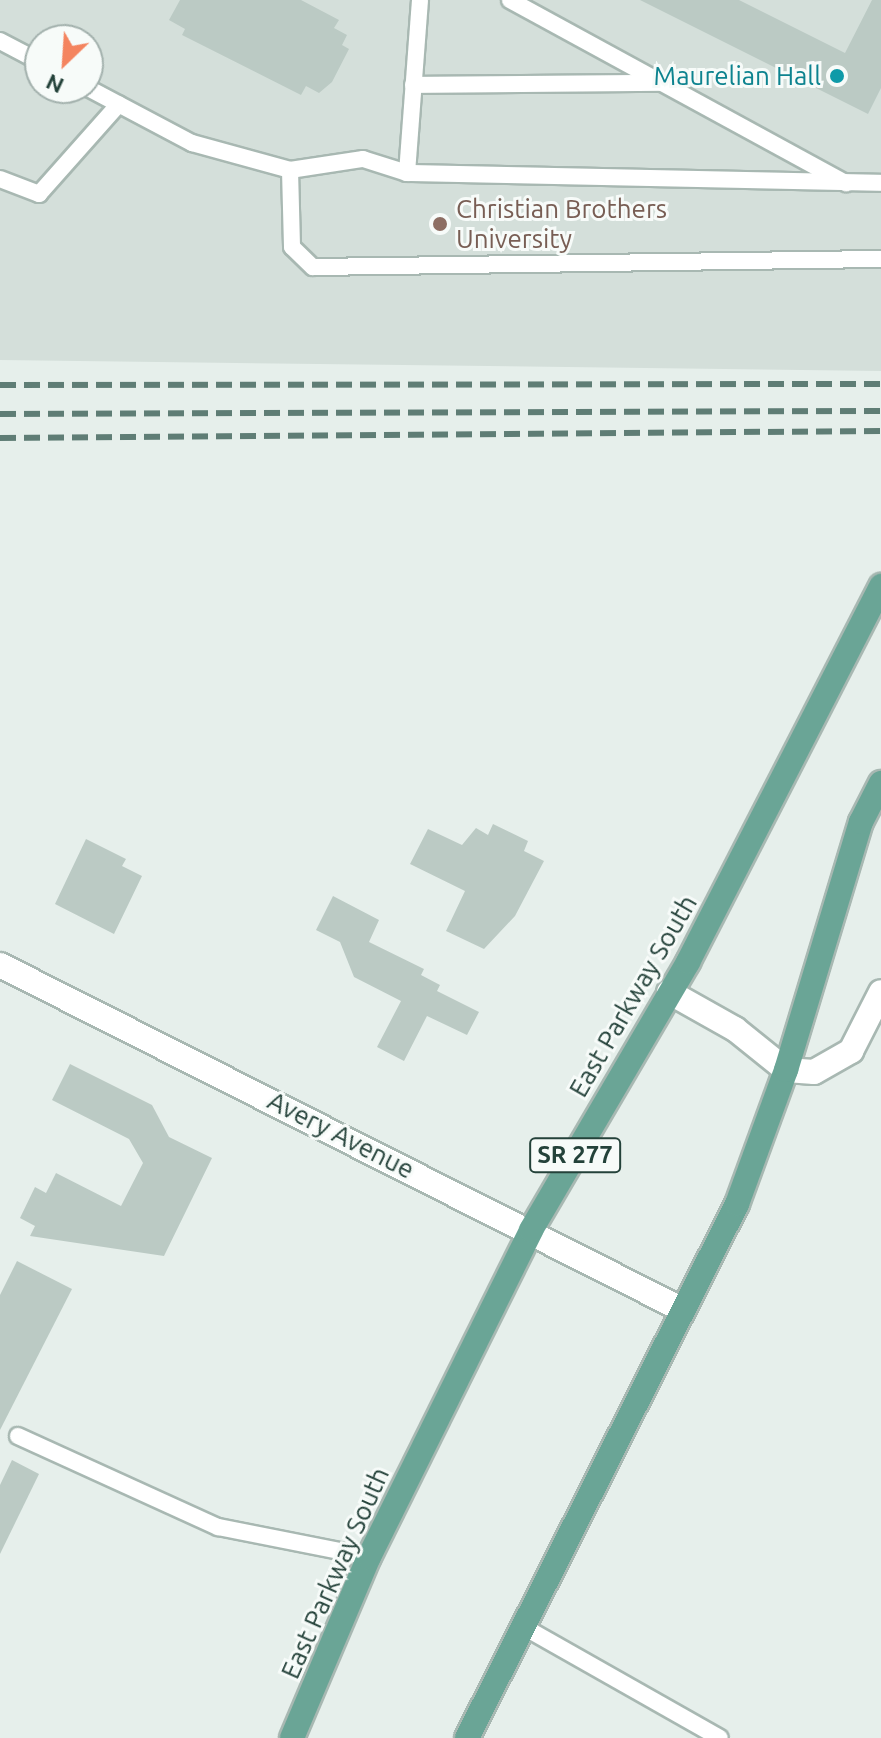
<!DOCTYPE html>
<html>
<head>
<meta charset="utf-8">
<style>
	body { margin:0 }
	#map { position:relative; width:881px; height:1738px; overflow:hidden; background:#e6efeb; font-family:Ubuntu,sans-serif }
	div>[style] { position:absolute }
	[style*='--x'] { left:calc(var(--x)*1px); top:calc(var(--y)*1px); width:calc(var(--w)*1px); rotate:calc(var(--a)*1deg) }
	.built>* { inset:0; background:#d4dfda }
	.building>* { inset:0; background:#bbcac4 }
	.roads { filter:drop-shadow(2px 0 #a8b8b2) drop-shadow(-2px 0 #a8b8b2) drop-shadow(0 2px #a8b8b2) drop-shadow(0 -2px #a8b8b2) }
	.lane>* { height:16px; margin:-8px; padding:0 8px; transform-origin:8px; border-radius:8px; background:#fff }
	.street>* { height:24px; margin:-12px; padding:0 12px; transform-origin:12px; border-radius:12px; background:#fff }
	.secondary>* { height:24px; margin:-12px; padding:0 12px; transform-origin:12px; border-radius:12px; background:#fff }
	.primary>* { height:24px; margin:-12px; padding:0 12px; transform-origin:12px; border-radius:12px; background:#6aa596 }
	.rail>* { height:6px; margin-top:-3px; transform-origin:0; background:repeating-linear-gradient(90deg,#5f7d75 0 16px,transparent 0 24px) }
	.dots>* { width:22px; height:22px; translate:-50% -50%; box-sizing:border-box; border:4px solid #f7fbf9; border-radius:50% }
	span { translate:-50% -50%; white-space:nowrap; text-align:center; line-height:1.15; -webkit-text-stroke:6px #f7fbf9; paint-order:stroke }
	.shield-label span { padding:2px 6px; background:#f7fbf9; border:2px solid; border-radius:6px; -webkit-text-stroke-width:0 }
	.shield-label { font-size:24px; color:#24423a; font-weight:700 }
	.culture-label { font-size:26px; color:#0d838f }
	.right { translate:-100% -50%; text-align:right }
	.education-label { font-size:26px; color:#785e54 }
	.left { translate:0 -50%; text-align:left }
	.street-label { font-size:26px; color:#24423a }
	.north { position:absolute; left:24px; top:24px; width:80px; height:80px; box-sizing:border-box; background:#f7fbf9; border:2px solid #a3b1ad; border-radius:50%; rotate:205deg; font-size:22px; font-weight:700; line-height:32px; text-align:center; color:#24423a }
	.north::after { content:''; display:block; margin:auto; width:28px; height:36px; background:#f4845f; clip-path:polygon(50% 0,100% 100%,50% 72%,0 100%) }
</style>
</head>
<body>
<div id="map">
	<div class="built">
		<i style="clip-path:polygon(evenodd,0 0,881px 0,881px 371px,0 360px,0 0,40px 40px,88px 40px,88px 88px,40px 88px,40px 40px)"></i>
	</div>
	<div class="building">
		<i style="clip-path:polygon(180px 0,301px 0,339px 20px,334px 28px,347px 35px,342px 45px,349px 49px,332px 82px,319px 93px,306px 86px,301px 95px,182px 35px,185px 29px,169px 20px)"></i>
		<i style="clip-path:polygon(640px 0,739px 0,845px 53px,872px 0,881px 0,881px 88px,868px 114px)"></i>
		<i style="clip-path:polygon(493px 824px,528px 841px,524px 851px,544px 861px,515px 916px,484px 949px,446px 931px,465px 891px,410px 864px,428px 829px,462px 845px,476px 828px,488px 835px)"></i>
		<i style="clip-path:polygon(86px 839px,126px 859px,122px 866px,142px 876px,114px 934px,55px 904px)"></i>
		<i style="clip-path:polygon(333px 896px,379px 920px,369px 942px,424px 969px,421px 975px,440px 985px,437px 991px,479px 1012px,467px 1035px,427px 1016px,404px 1061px,377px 1047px,401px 1001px,354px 977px,340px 942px,316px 930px)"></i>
		<i style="clip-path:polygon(70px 1064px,152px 1105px,169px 1137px,212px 1158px,164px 1256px,30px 1236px,35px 1226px,20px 1218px,35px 1187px,46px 1193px,56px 1173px,121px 1206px,143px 1163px,129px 1139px,52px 1100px)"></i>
		<i style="clip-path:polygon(17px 1261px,72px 1289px,0 1430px,0 1295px)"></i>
		<i style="clip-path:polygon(12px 1460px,39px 1474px,0 1554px,0 1485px)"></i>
	</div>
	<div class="roads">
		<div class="lane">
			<i style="--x:510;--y:0;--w:383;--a:28.6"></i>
			<i style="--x:0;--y:41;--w:45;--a:27.7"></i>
			<i style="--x:413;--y:85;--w:246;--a:-0.5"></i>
			<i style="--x:88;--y:88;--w:118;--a:27.9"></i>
			<i style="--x:192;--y:143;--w:102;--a:15.4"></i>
			<i style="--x:290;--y:170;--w:74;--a:-8.6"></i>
			<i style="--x:363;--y:159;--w:46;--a:17.7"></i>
			<i style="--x:407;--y:173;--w:474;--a:1.2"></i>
			<i style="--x:290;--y:170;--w:77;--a:88.5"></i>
			<i style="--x:292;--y:247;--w:29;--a:44"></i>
			<i style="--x:313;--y:267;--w:568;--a:-0.81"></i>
			<i style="--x:407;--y:173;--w:173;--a:-85.7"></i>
			<i style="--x:0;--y:179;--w:42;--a:21"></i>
			<i style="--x:39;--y:194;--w:120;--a:-48.4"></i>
			<i style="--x:18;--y:1436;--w:220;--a:24.5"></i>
			<i style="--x:218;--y:1527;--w:154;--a:11.2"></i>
			<i style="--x:522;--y:1626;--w:227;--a:29.5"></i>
		</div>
		<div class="street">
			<i style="--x:669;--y:992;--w:76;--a:29.3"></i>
			<i style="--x:735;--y:1029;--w:65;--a:38.8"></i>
			<i style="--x:786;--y:1070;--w:28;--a:4"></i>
			<i style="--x:814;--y:1072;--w:43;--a:-29.6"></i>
			<i style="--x:851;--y:1051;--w:66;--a:-63"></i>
		</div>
		<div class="secondary">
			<i style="--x:0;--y:965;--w:763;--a:26.8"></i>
		</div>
		<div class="primary">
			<i style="--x:292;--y:1738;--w:197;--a:-67"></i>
			<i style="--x:369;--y:1557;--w:365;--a:-63.6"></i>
			<i style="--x:531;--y:1230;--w:311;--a:-59.6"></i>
			<i style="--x:688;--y:962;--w:423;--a:-62.8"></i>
			<i style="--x:467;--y:1738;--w:598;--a:-63.18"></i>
			<i style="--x:737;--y:1204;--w:143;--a:-69.9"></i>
			<i style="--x:786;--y:1070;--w:259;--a:-73.2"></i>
			<i style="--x:861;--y:822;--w:44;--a:-62.9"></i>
		</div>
	</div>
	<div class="rail">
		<i style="--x:0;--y:385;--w:881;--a:-0.07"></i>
		<i style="--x:0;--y:414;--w:881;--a:-0.2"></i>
		<i style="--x:0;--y:438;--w:881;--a:-0.46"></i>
	</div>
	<div class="dots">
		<i style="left:837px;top:76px;background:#0f9aa8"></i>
		<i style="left:440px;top:224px;background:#8d6e63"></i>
	</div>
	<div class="shield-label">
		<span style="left:575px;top:1155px">SR 277</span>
	</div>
	<div class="culture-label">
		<span class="right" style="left:821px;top:76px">Maurelian Hall</span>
	</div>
	<div class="education-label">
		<span class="left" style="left:456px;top:224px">Christian Brothers<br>University</span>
	</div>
	<div class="street-label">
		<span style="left:633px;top:996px;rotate:-60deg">East Parkway South</span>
		<span style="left:341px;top:1135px;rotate:27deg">Avery Avenue</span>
		<span style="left:335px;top:1573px;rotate:-66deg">East Parkway South</span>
	</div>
	<div class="north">N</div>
</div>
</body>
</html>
